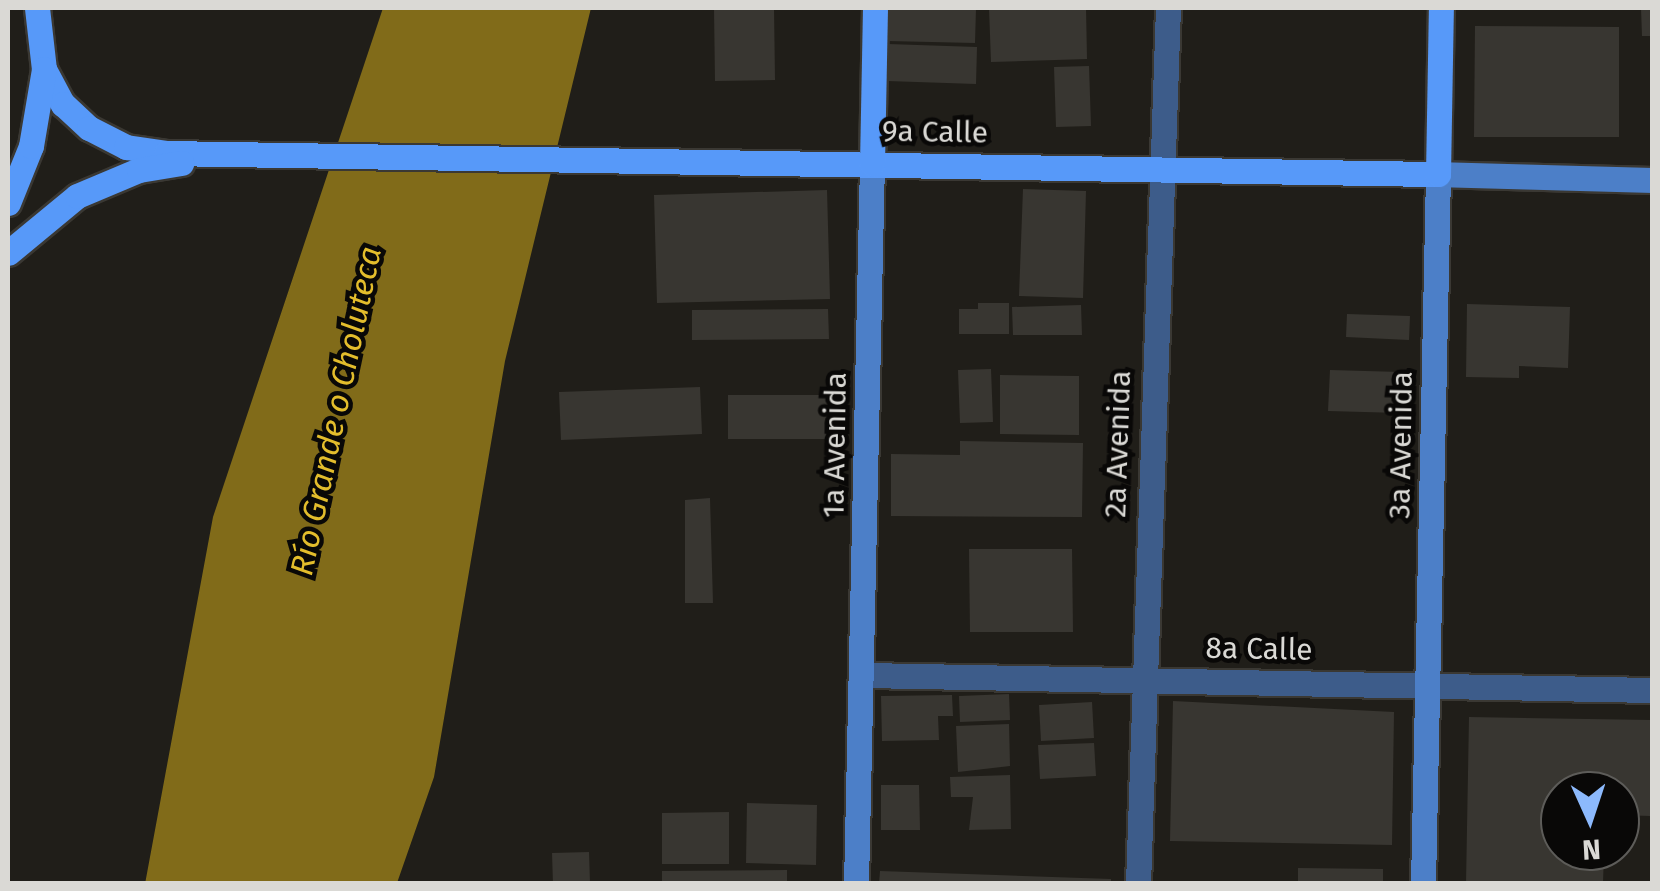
<!DOCTYPE html>
<html>
<head>
<meta charset="utf-8">
<style>
	body { margin:0 }
	#map { position:relative; width:1660px; height:891px; overflow:hidden; background:#201e19; font-family:"Fira Sans",sans-serif }
	div>[style] { position:absolute }
	[style*='--x'] { left:calc(var(--x)*1px); top:calc(var(--y)*1px); width:calc(var(--w)*1px); rotate:calc(var(--a)*1deg) }
	.water>* { inset:0; background:#816b19 }
	.building>* { inset:0; background:#383631 }
	.roads { filter:drop-shadow(2px 0 #3a3833) drop-shadow(-2px 0 #3a3833) drop-shadow(0 2px #3a3833) drop-shadow(0 -2px #3a3833) }
	.street>* { height:25px; margin:-12.5px; padding:0 12.5px; transform-origin:12.5px; border-radius:12.5px; background:#3d5c8a }
	.secondary>* { height:25px; margin:-12.5px; padding:0 12.5px; transform-origin:12.5px; border-radius:12.5px; background:#4c7fc8 }
	.primary>* { height:25px; margin:-12.5px; padding:0 12.5px; transform-origin:12.5px; border-radius:12.5px; background:#5799f9 }
	span { translate:-50% -50%; white-space:nowrap; text-align:center; line-height:1.15; -webkit-text-stroke:9px #090807; paint-order:stroke }
	.street-label { font-size:30px; color:#dad9d5 }
	.water-label { font-size:32px; color:#e3bd2c; font-style:italic }
	.frame { position:absolute; inset:0; border:10px solid #dad9d5; pointer-events:none }
	.north { position:absolute; left:1540px; top:771px; width:100px; height:100px; box-sizing:border-box; background:#090807; border:2px solid #5d5c59; border-radius:50%; rotate:177deg; font-size:28px; font-weight:700; line-height:40px; text-align:center; color:#dad9d5 }
	.north::after { content:''; display:block; margin:auto; width:35px; height:45px; background:#8cb9fc; clip-path:polygon(50% 0,100% 100%,50% 72%,0 100%) }
</style>
</head>
<body>
<div id="map">
	<div class="water">
		<i style="clip-path:polygon(383px 8px,591px 8px,505px 361px,434px 777px,397px 883px,145px 884px,213px 517px)"></i>
	</div>
	<div class="building">
		<i style="clip-path:polygon(714px 8px,774px 8px,775px 80px,715px 81px)"></i>
		<i style="clip-path:polygon(888px 8px,976px 8px,975px 43px,887px 41px)"></i>
		<i style="clip-path:polygon(989px 8px,1086px 8px,1087px 59px,991px 62px)"></i>
		<i style="clip-path:polygon(1641px 8px,1652px 8px,1652px 36px,1642px 36px)"></i>
		<i style="clip-path:polygon(1475px 26px,1619px 27px,1619px 137px,1474px 137px)"></i>
		<i style="clip-path:polygon(888px 44px,977px 47px,976px 84px,887px 81px)"></i>
		<i style="clip-path:polygon(1089px 66px,1091px 126px,1056px 127px,1054px 67px)"></i>
		<i style="clip-path:polygon(1023px 189px,1086px 191px,1083px 298px,1019px 296px)"></i>
		<i style="clip-path:polygon(827px 190px,830px 299px,657px 303px,654px 195px)"></i>
		<i style="clip-path:polygon(978px 303px,1009px 303px,1009px 334px,959px 334px,959px 309px,978px 309px)"></i>
		<i style="clip-path:polygon(1467px 304px,1570px 307px,1568px 368px,1519px 366px,1519px 378px,1466px 377px)"></i>
		<i style="clip-path:polygon(1081px 305px,1082px 335px,1013px 335px,1012px 307px)"></i>
		<i style="clip-path:polygon(828px 309px,829px 339px,692px 340px,692px 310px)"></i>
		<i style="clip-path:polygon(1347px 314px,1410px 316px,1409px 340px,1346px 337px)"></i>
		<i style="clip-path:polygon(991px 369px,993px 422px,960px 423px,958px 370px)"></i>
		<i style="clip-path:polygon(1330px 370px,1401px 372px,1400px 413px,1328px 411px)"></i>
		<i style="clip-path:polygon(1000px 375px,1079px 376px,1079px 435px,1000px 434px)"></i>
		<i style="clip-path:polygon(700px 387px,702px 434px,561px 440px,559px 392px)"></i>
		<i style="clip-path:polygon(728px 395px,831px 395px,830px 439px,728px 439px)"></i>
		<i style="clip-path:polygon(960px 441px,1083px 443px,1082px 517px,891px 516px,891px 454px,960px 455px)"></i>
		<i style="clip-path:polygon(710px 498px,713px 603px,685px 603px,685px 500px)"></i>
		<i style="clip-path:polygon(969px 549px,1072px 549px,1073px 632px,970px 632px)"></i>
		<i style="clip-path:polygon(1009px 694px,1010px 720px,960px 722px,959px 696px)"></i>
		<i style="clip-path:polygon(952px 695px,953px 716px,938px 716px,939px 740px,882px 741px,881px 696px)"></i>
		<i style="clip-path:polygon(1173px 701px,1394px 712px,1392px 845px,1170px 841px)"></i>
		<i style="clip-path:polygon(1092px 702px,1094px 738px,1041px 741px,1039px 705px)"></i>
		<i style="clip-path:polygon(1469px 717px,1652px 720px,1650px 816px,1620px 815px,1620px 791px,1560px 791px,1560px 851px,1604px 851px,1603px 884px,1466px 884px)"></i>
		<i style="clip-path:polygon(1009px 724px,1010px 766px,958px 772px,956px 726px)"></i>
		<i style="clip-path:polygon(1094px 743px,1096px 776px,1040px 779px,1038px 745px)"></i>
		<i style="clip-path:polygon(1010px 775px,1011px 829px,969px 830px,973px 797px,951px 797px,950px 777px)"></i>
		<i style="clip-path:polygon(881px 785px,919px 785px,920px 830px,881px 830px)"></i>
		<i style="clip-path:polygon(747px 803px,817px 805px,816px 865px,746px 863px)"></i>
		<i style="clip-path:polygon(729px 812px,729px 864px,662px 864px,662px 813px)"></i>
		<i style="clip-path:polygon(589px 852px,590px 884px,553px 884px,552px 853px)"></i>
		<i style="clip-path:polygon(1298px 868px,1383px 869px,1383px 884px,1298px 884px)"></i>
		<i style="clip-path:polygon(787px 870px,787px 884px,662px 884px,662px 871px)"></i>
		<i style="clip-path:polygon(880px 871px,1111px 879px,1111px 884px,879px 884px)"></i>
	</div>
	<div class="roads">
		<div class="street">
			<i style="--x:864;--y:675;--w:788;--a:1.09"></i>
			<i style="--x:1138;--y:884;--w:877;--a:-88.04"></i>
		</div>
		<div class="secondary">
			<i style="--x:856;--y:884;--w:720;--a:-88.73"></i>
			<i style="--x:1423;--y:884;--w:710;--a:-88.79"></i>
			<i style="--x:1438;--y:174;--w:214;--a:1.6"></i>
		</div>
		<div class="primary">
			<i style="--x:37;--y:8;--w:61;--a:83.5"></i>
			<i style="--x:44;--y:69;--w:40;--a:62"></i>
			<i style="--x:63;--y:104;--w:35;--a:43"></i>
			<i style="--x:89;--y:128;--w:42;--a:27.2"></i>
			<i style="--x:126;--y:147;--w:40;--a:8.5"></i>
			<i style="--x:166;--y:153;--w:1272;--a:0.95"></i>
			<i style="--x:1438;--y:174;--w:166;--a:-89"></i>
			<i style="--x:872;--y:164;--w:156;--a:-88.9"></i>
			<i style="--x:8;--y:203;--w:61;--a:-68"></i>
			<i style="--x:31;--y:146;--w:78;--a:-80.4"></i>
			<i style="--x:8;--y:253;--w:89;--a:-39.6"></i>
			<i style="--x:77;--y:196;--w:67;--a:-22.8"></i>
			<i style="--x:139;--y:170;--w:43;--a:-9.5"></i>
		</div>
	</div>
	<div class="street-label">
		<span style="left:935px;top:132px;rotate:1deg">9a Calle</span>
		<span style="left:1118px;top:444px;rotate:-88deg">2a Avenida</span>
		<span style="left:835px;top:445px;rotate:-89deg">1a Avenida</span>
		<span style="left:1401px;top:445px;rotate:-89deg">3a Avenida</span>
		<span style="left:1259px;top:649px;rotate:1deg">8a Calle</span>
	</div>
	<div class="water-label">
		<span style="left:336px;top:411px;rotate:-78deg">Río Grande o Choluteca</span>
	</div>
	<div class="frame"></div>
	<div class="north">N</div>
</div>
</body>
</html>
